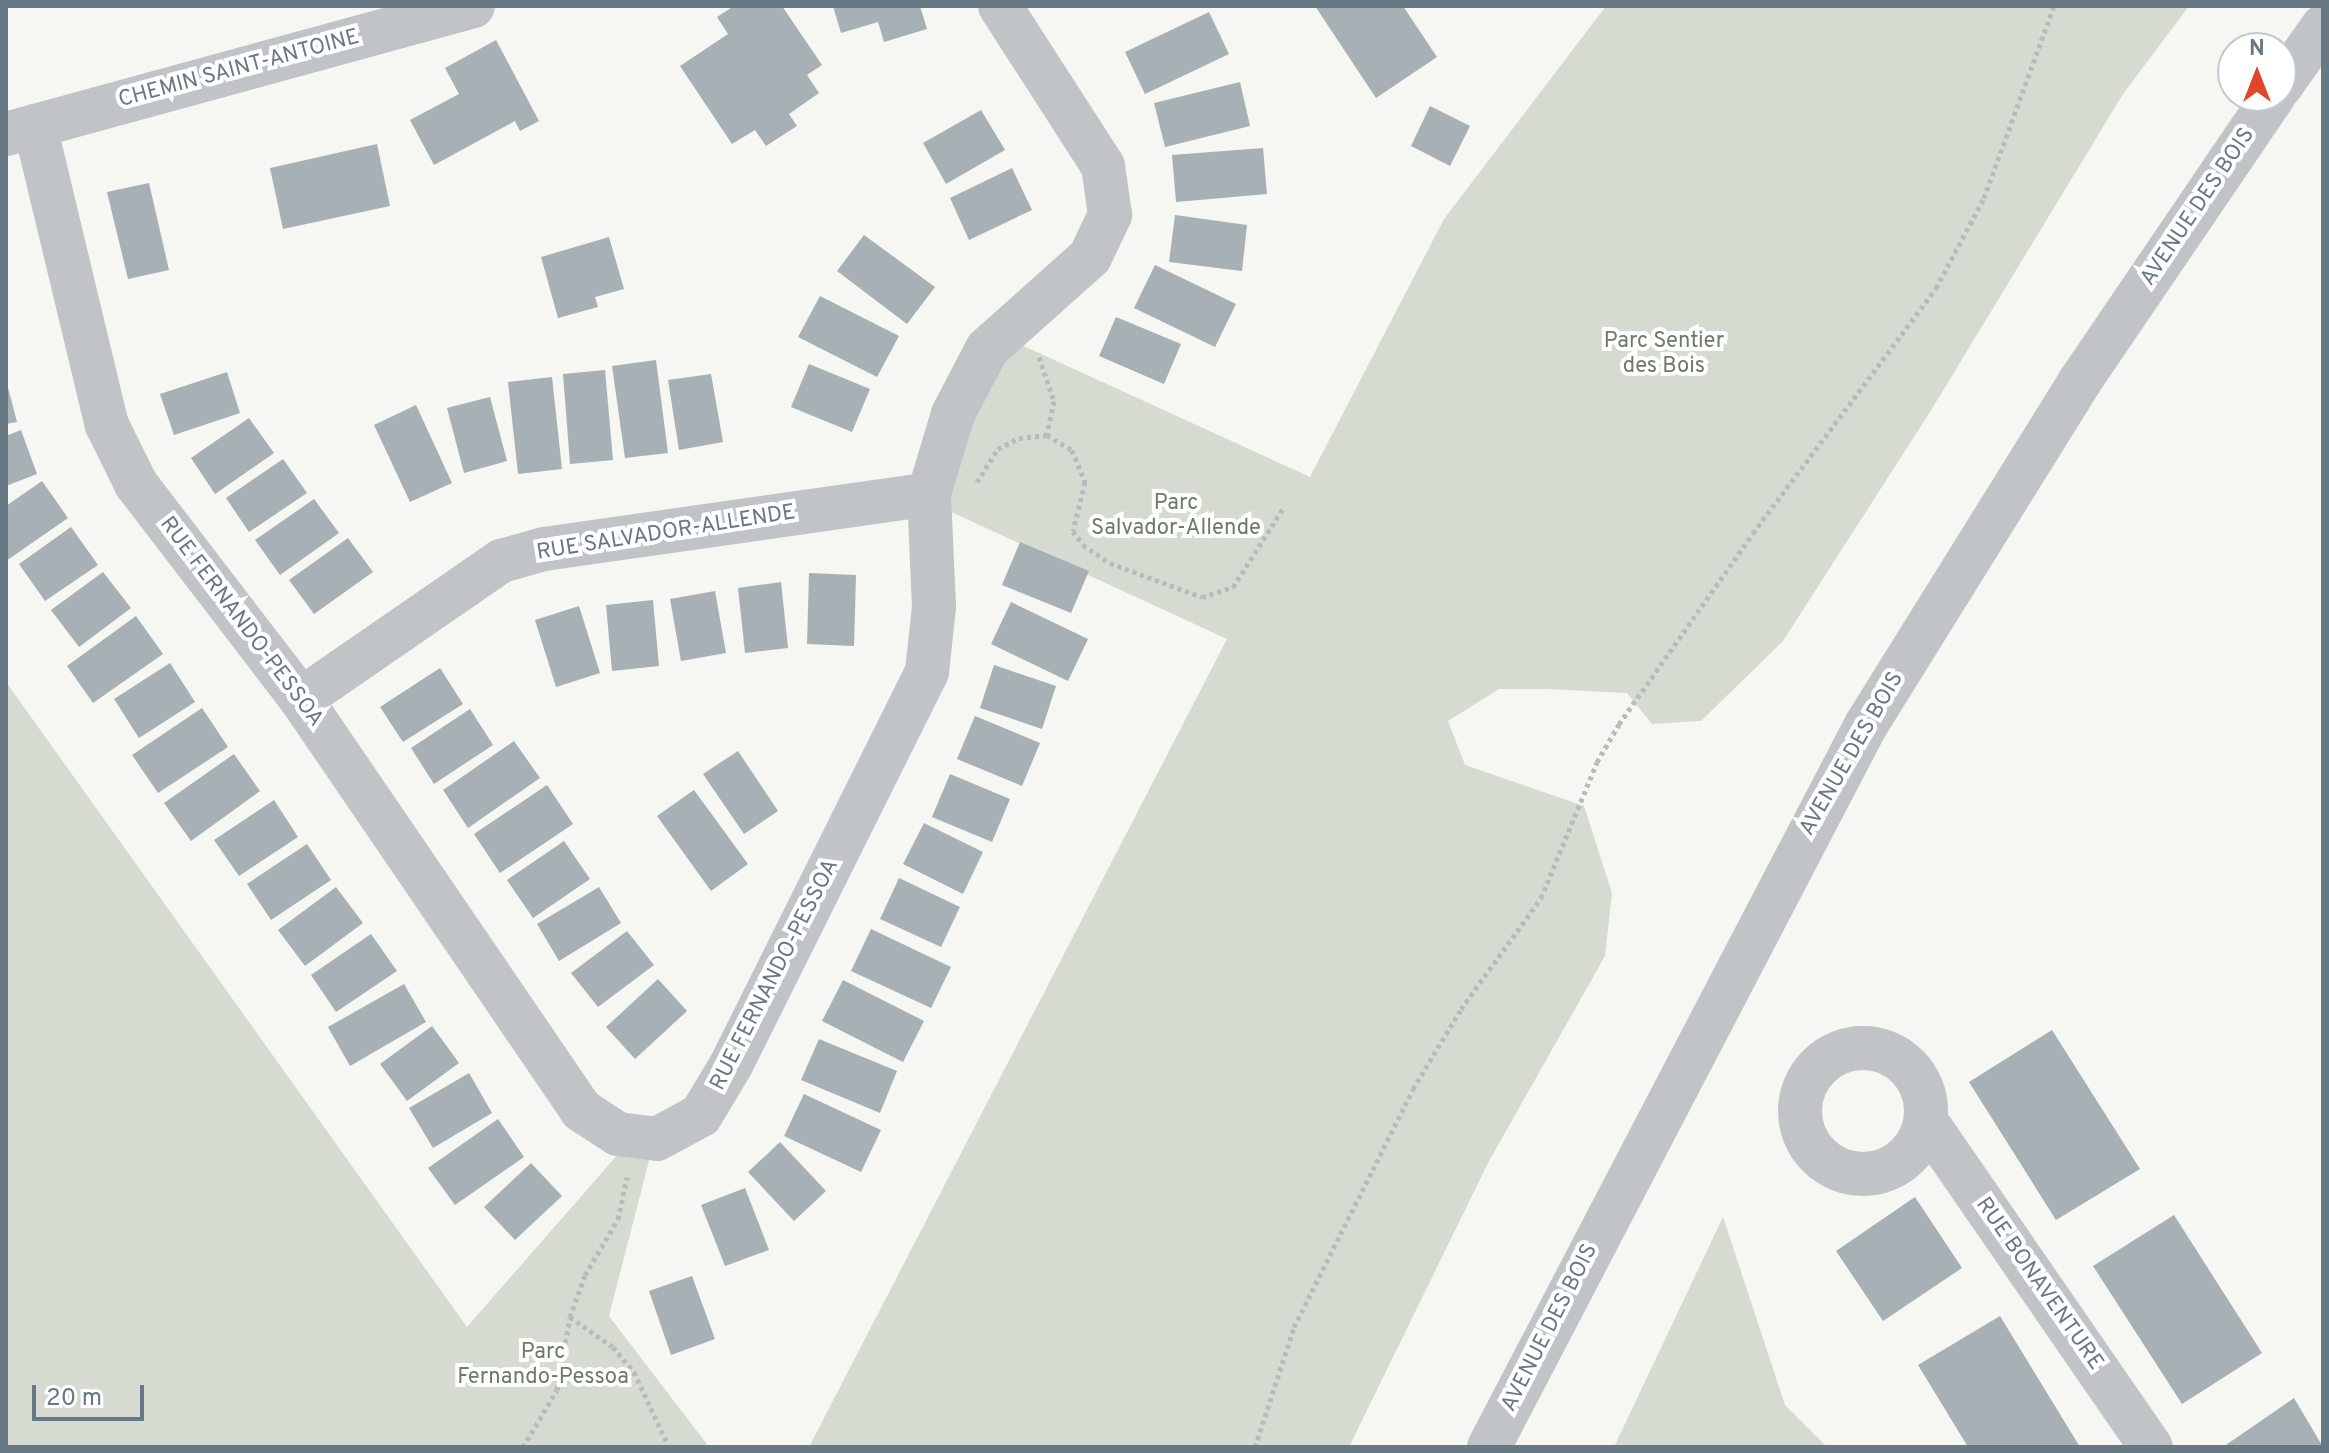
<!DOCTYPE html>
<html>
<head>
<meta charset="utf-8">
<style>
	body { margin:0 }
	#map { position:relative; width:2329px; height:1453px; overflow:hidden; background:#f6f6f3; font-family:Overpass,sans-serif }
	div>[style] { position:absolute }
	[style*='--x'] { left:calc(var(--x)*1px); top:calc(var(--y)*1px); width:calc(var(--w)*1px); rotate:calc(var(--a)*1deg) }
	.green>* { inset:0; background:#d6dbd2 }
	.building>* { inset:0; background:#a6b0b5 }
	.path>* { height:5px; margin-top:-2.5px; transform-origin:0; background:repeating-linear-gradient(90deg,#b8bbbe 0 4px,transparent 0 8px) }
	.minor>* { height:44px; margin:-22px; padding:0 22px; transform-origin:22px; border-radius:22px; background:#c0c4c7 }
	.minor>.ring { margin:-22px; padding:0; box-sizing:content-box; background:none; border:44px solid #c0c4c7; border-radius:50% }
	.tertiary>* { height:44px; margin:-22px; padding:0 22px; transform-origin:22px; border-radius:22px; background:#c0c4c7 }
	span { translate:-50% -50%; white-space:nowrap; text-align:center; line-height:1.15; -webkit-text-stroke:8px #fff; paint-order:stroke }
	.street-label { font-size:22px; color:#667984 }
	.park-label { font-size:22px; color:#6b7b65 }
	.frame { position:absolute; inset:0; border:8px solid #667984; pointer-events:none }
	.north { position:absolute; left:2217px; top:32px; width:80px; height:80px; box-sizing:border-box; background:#fff; border:2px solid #c2c9ce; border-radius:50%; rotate:0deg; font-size:22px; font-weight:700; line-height:32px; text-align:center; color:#667984 }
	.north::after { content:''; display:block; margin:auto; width:28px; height:36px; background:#e04629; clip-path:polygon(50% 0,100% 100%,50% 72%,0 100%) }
	.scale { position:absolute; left:32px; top:1385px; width:112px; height:36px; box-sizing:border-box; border:4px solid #667984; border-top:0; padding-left:10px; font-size:24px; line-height:28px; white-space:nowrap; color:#667984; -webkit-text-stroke:6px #fff; paint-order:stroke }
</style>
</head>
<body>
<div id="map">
	<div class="green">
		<i style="clip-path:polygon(1606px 6px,2189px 6px,2123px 94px,1930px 412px,1783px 641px,1701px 721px,1652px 724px,1627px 693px,1548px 689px,1499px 689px,1448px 721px,1465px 765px,1584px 806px,1612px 893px,1605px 956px,1489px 1161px,1349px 1447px,809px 1447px,1227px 639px,934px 504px,1004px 337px,1310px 477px,1444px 219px)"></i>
		<i style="clip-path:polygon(6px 682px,467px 1327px,626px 1145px,651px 1153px,609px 1316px,709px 1447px,6px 1447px)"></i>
		<i style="clip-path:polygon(1723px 1217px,1785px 1405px,1827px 1447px,1614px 1447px)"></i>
	</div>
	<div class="building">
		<i style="clip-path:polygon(734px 6px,782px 6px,822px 65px,807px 75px,819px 93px,789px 114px,797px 126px,766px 146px,755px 130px,732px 144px,680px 66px,728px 34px,717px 17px)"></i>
		<i style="clip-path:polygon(833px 6px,920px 6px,927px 29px,884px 42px,878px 22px,841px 33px)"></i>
		<i style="clip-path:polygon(1315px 6px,1403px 6px,1437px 57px,1376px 98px)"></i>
		<i style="clip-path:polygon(1209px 12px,1229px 54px,1145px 94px,1125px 52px)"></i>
		<i style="clip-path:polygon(496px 40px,539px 121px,520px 131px,515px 121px,434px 165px,410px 120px,459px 94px,445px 68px)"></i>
		<i style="clip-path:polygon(1240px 82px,1250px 126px,1165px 147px,1154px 103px)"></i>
		<i style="clip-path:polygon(1430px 106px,1470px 126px,1450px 166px,1411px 146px)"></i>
		<i style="clip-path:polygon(981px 110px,1005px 150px,946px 184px,923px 143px)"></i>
		<i style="clip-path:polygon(377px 144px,390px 206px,283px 229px,270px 168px)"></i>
		<i style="clip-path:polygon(1263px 148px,1267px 194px,1176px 202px,1172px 155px)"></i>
		<i style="clip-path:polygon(1012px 168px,1032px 210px,969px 240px,950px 198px)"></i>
		<i style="clip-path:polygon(149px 183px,169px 270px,128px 279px,107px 192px)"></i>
		<i style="clip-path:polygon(1175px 215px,1247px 225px,1242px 271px,1169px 262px)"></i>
		<i style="clip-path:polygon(864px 235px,935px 287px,907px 324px,837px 271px)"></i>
		<i style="clip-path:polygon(609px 237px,624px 289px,595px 297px,598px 307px,558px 318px,541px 257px)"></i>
		<i style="clip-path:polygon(1155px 265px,1236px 304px,1215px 347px,1134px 308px)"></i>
		<i style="clip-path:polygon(820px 296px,899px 336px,877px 377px,798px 337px)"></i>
		<i style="clip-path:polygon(1116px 317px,1181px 344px,1164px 384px,1099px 356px)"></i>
		<i style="clip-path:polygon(656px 360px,668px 453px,625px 458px,612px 366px)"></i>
		<i style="clip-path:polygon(809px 364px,870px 389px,852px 432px,791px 407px)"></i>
		<i style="clip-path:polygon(605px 370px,613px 460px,570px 464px,563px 374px)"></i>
		<i style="clip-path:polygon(227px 372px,240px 413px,174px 435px,160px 394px)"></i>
		<i style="clip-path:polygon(711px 374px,723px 442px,679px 450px,668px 380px)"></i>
		<i style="clip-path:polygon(552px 377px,562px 469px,518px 474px,508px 382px)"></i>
		<i style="clip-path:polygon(6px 380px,17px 422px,6px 424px)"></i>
		<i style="clip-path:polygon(490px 397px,507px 461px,464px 473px,447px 408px)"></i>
		<i style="clip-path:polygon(416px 405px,452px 483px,410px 502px,374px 425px)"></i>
		<i style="clip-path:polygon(249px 418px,274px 453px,215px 494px,191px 458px)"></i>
		<i style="clip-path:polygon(21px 430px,37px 474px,6px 486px,6px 436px)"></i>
		<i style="clip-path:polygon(283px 459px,307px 493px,249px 532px,226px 498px)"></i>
		<i style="clip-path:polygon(42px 481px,68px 518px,6px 561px,6px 506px)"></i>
		<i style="clip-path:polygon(314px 499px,339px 533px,280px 575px,255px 540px)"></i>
		<i style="clip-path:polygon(71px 527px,98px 565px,45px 601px,19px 564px)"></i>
		<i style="clip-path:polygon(348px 538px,373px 572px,314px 614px,289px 580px)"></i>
		<i style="clip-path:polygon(1020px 542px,1089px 571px,1071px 613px,1002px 585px)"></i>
		<i style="clip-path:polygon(103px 572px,131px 608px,79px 647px,51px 610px)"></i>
		<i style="clip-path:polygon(809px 573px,856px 575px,854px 646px,807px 644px)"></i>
		<i style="clip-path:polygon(781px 582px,788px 648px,745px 653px,738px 588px)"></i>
		<i style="clip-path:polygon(715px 591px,726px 653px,681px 661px,670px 599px)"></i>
		<i style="clip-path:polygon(653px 600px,659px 666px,612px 671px,606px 605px)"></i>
		<i style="clip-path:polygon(1011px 602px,1088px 639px,1068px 681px,991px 644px)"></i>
		<i style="clip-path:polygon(579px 606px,600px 673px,556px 687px,535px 620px)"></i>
		<i style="clip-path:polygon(136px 616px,163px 654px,93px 703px,67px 666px)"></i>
		<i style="clip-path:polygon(170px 663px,195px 702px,139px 738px,114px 699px)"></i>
		<i style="clip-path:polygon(994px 665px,1056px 686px,1042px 729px,980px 708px)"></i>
		<i style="clip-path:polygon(440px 668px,463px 704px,403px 742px,380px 707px)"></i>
		<i style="clip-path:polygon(202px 708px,228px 747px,158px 793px,132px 755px)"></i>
		<i style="clip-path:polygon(470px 709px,493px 745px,434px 784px,411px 748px)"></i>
		<i style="clip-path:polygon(975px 716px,1040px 743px,1022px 786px,957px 759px)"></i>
		<i style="clip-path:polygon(514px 741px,540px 778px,468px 828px,443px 790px)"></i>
		<i style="clip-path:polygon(738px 751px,778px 811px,744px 834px,703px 774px)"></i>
		<i style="clip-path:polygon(234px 754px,260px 791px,191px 841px,164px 803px)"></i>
		<i style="clip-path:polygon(950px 774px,1010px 799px,992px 842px,932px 817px)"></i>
		<i style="clip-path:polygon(547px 785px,573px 824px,500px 873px,474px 834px)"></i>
		<i style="clip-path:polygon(694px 790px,748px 864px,711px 891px,657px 816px)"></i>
		<i style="clip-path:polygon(274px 800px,298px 837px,239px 876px,214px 840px)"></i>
		<i style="clip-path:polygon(924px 823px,983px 852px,963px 894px,903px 864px)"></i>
		<i style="clip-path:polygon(564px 841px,590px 879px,533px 918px,507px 880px)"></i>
		<i style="clip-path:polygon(307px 844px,331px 880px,271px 920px,247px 884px)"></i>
		<i style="clip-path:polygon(899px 878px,960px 907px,941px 947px,880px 919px)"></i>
		<i style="clip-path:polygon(336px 887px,363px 923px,305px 966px,278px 930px)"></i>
		<i style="clip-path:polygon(599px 887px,621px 923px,559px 961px,537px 924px)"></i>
		<i style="clip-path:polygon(871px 929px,951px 967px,931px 1008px,851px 971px)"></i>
		<i style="clip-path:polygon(627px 931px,654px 965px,598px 1007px,571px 973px)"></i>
		<i style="clip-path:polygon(371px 934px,397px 971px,336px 1012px,311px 975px)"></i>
		<i style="clip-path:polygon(658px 979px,687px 1011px,635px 1059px,606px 1027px)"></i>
		<i style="clip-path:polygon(843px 980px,924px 1021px,903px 1062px,822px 1021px)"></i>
		<i style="clip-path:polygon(404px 984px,426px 1022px,350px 1066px,328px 1027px)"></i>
		<i style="clip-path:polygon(432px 1026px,459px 1063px,407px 1101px,380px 1064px)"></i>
		<i style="clip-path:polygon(2052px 1030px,2140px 1169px,2056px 1220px,1969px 1082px)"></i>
		<i style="clip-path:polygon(819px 1039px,897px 1071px,880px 1113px,801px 1080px)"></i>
		<i style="clip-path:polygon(469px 1073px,492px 1113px,433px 1148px,409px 1108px)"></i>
		<i style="clip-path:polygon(804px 1094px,881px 1130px,861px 1172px,784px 1136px)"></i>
		<i style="clip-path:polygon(498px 1119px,524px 1157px,455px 1205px,428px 1168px)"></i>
		<i style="clip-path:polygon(780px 1142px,826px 1191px,794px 1221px,748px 1172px)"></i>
		<i style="clip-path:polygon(531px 1163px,562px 1196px,515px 1240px,484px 1207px)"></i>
		<i style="clip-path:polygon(745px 1188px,769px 1250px,725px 1266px,701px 1205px)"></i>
		<i style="clip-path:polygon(1915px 1197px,1962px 1268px,1883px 1321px,1836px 1251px)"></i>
		<i style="clip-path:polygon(2174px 1215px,2262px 1353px,2182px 1404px,2093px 1266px)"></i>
		<i style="clip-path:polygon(692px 1276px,715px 1339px,671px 1355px,649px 1291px)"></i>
		<i style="clip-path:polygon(2000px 1316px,2080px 1447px,1968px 1447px,1918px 1365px)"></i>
		<i style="clip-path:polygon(2294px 1398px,2323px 1447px,2223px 1447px)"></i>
	</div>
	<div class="path">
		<i style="--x:1039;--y:357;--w:46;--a:71.2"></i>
		<i style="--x:1054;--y:401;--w:35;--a:102"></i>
		<i style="--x:1047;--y:435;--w:29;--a:31"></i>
		<i style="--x:1072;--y:450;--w:35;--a:68"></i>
		<i style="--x:1085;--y:482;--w:50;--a:103.8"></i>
		<i style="--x:1073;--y:531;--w:17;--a:54"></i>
		<i style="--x:1083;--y:545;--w:32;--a:34"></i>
		<i style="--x:1110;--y:563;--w:98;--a:20.3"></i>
		<i style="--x:1202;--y:597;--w:33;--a:-18"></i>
		<i style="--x:1233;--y:587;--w:95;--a:-57.5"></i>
		<i style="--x:977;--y:482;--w:39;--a:-58"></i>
		<i style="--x:998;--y:449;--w:24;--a:-28"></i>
		<i style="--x:1019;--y:438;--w:27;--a:-6"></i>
		<i style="--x:570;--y:1317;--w:52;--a:34.9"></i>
		<i style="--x:613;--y:1347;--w:33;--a:50"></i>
		<i style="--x:634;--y:1372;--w:83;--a:65"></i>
		<i style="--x:523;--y:1447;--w:66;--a:-59.2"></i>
		<i style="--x:557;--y:1390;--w:74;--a:-79.9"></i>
		<i style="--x:570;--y:1317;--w:45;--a:-70.3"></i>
		<i style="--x:585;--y:1275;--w:65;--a:-59.5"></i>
		<i style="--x:618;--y:1219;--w:43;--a:-77.9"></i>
		<i style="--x:1255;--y:1447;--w:126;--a:-72"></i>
		<i style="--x:1294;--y:1327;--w:266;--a:-63.4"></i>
		<i style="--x:1413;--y:1089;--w:93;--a:-59"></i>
		<i style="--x:1461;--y:1009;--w:137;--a:-54.2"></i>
		<i style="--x:1541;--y:898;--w:147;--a:-67.6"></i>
		<i style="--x:1597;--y:762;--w:44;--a:-59.9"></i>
		<i style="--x:1619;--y:724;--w:233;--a:-54.9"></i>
		<i style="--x:1753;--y:533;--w:306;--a:-53.2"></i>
		<i style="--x:1936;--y:288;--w:102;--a:-61.9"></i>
		<i style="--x:1984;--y:198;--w:204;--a:-70"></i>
	</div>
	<div class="minor">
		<i style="--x:35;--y:126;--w:308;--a:76.5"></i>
		<i style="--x:107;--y:425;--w:66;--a:63.8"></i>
		<i style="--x:136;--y:484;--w:271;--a:52.5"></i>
		<i style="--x:301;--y:699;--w:497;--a:55.7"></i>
		<i style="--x:581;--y:1110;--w:44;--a:33"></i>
		<i style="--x:618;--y:1134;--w:39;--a:7"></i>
		<i style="--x:657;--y:1139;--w:50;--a:-28.6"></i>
		<i style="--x:701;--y:1115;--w:58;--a:-59"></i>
		<i style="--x:731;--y:1065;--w:439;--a:-63.5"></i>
		<i style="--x:927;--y:672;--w:66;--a:-83.9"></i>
		<i style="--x:934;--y:606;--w:112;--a:-92.6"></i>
		<i style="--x:929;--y:494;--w:84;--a:-73.3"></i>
		<i style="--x:953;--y:414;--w:73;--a:-62.4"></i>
		<i style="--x:987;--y:349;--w:138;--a:-41.8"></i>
		<i style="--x:1090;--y:257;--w:47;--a:-64.5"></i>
		<i style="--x:1110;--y:215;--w:49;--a:-98.1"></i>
		<i style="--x:1103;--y:166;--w:190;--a:-122.8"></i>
		<i style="--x:301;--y:699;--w:243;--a:-34.6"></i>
		<i style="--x:501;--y:561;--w:45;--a:-15.6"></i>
		<i style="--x:544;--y:549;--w:389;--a:-8.1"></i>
		<i class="ring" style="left:1800px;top:1048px;width:82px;height:82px"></i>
		<i style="--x:1926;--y:1121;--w:396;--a:55.4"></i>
	</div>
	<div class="tertiary">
		<i style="--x:2281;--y:86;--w:73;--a:-55"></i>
		<i style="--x:6;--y:134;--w:484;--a:-15.3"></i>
		<i style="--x:1489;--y:1447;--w:815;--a:-62.43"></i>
		<i style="--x:1866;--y:725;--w:405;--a:-58.1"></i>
		<i style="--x:2080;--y:381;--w:345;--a:-55.8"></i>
	</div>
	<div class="street-label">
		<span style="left:239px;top:69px;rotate:-15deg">CHEMIN SAINT-ANTOINE</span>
		<span style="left:2198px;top:207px;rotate:-56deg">AVENUE DES BOIS</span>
		<span style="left:666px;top:533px;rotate:-9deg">RUE SALVADOR-ALLENDE</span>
		<span style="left:241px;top:622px;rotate:53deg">RUE FERNANDO-PESSOA</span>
		<span style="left:1852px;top:754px;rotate:-60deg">AVENUE DES BOIS</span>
		<span style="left:775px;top:975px;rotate:-63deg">RUE FERNANDO-PESSOA</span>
		<span style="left:2039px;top:1284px;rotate:55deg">RUE BONAVENTURE</span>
		<span style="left:1550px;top:1328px;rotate:-63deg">AVENUE DES BOIS</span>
	</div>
	<div class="park-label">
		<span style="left:1664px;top:354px">Parc Sentier<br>des Bois</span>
		<span style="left:1176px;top:516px">Parc<br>Salvador-Allende</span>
		<span style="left:543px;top:1365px">Parc<br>Fernando-Pessoa</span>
	</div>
	<div class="frame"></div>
	<div class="north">N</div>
	<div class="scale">20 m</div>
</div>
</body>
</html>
